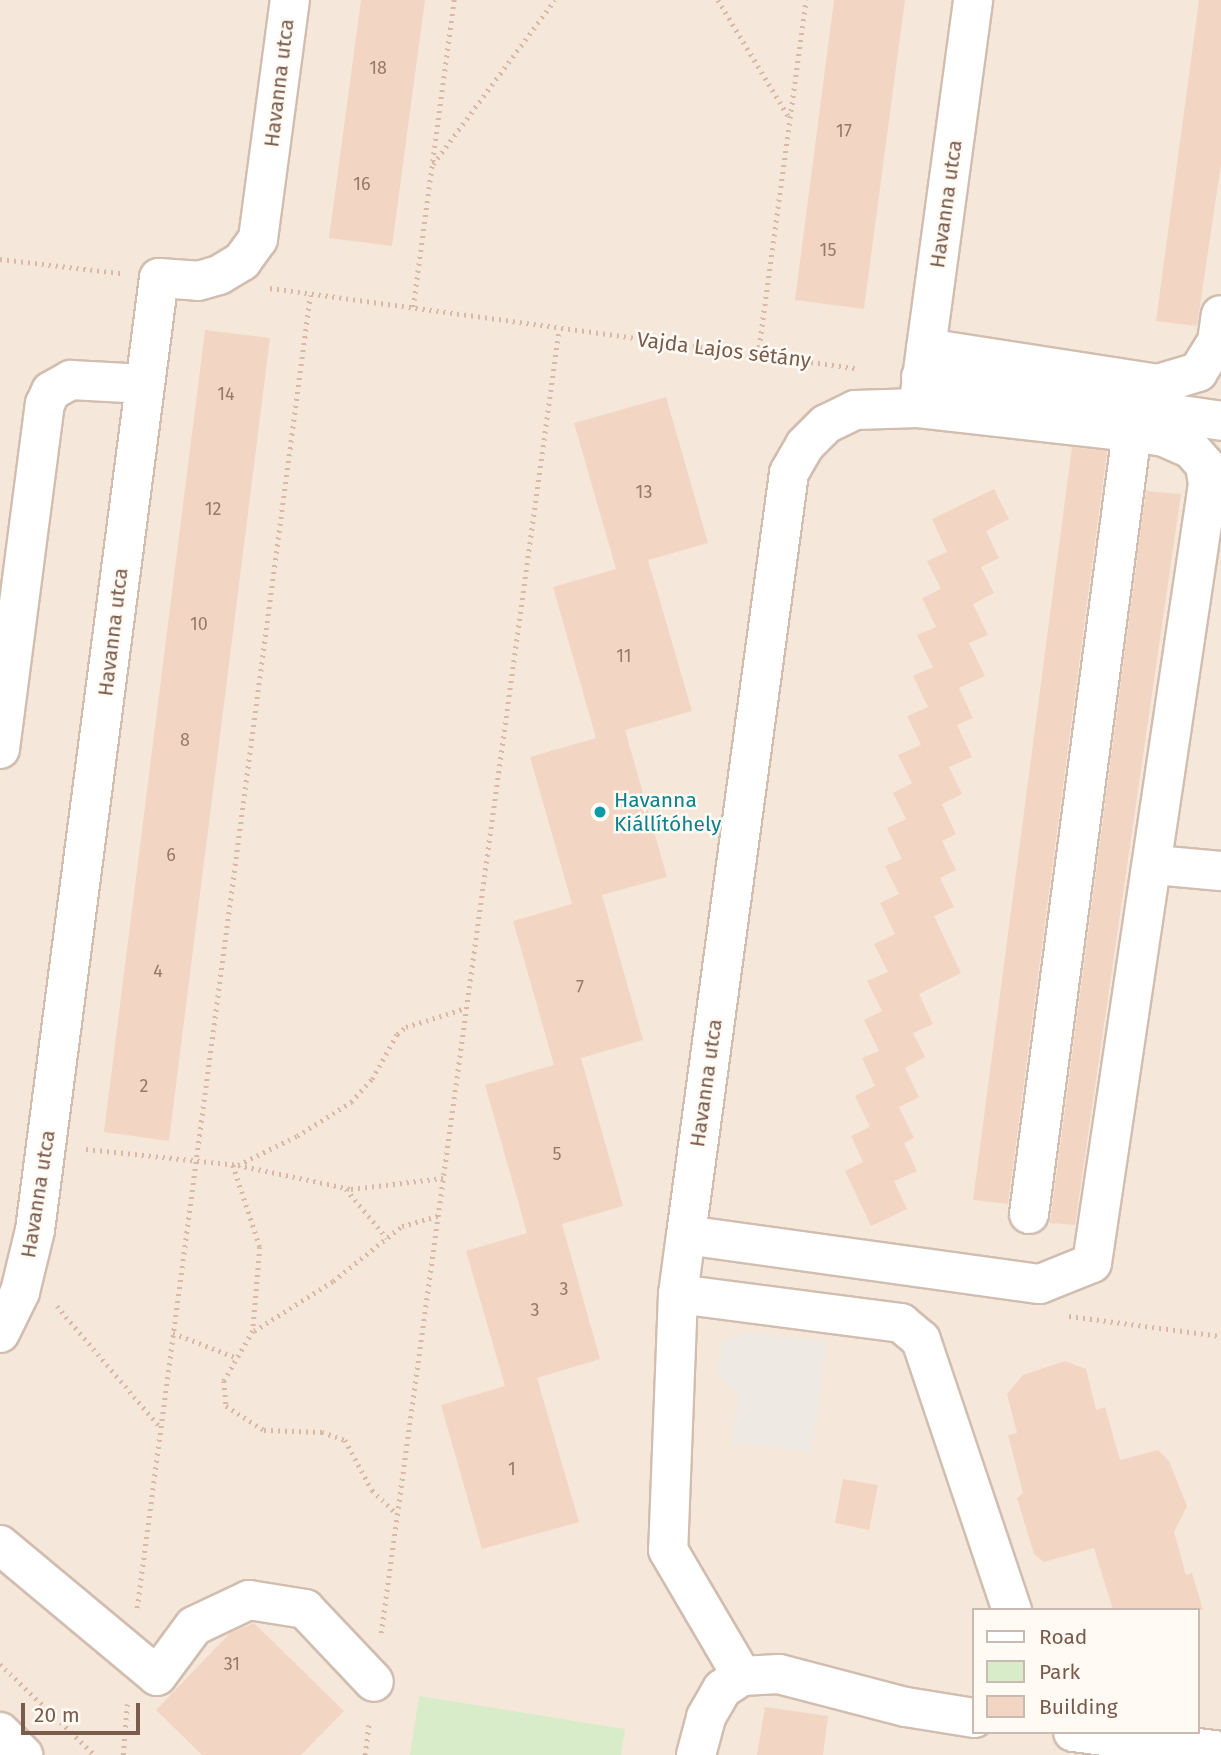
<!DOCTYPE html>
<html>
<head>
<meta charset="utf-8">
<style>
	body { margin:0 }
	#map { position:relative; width:1221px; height:1755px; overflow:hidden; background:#fdf6ec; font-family:"Fira Sans",sans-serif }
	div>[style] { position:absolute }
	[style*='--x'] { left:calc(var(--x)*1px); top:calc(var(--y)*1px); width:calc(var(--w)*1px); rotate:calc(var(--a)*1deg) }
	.residential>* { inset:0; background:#f5e8da }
	.industrial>* { inset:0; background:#efe9e4 }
	.green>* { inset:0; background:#d8ecc9 }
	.building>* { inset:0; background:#f3d5c3 }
	.path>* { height:4.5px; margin-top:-2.25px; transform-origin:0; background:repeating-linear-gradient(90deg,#d9b8a5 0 2px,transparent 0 7px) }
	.roads { filter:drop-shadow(2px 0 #d1beb0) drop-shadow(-2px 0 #d1beb0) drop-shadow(0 2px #d1beb0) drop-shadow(0 -2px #d1beb0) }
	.minor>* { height:38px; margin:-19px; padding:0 19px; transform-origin:19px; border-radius:19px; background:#fff }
	.dots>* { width:19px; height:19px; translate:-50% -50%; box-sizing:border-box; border:4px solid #fffaf3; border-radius:50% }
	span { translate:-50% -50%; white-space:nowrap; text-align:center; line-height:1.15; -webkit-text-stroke:5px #fffaf3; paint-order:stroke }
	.number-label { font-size:18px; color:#987a6a }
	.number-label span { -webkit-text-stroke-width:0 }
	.street-label { font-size:21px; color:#7a5c4d }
	.culture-label { font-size:21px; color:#0d838f }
	.left { translate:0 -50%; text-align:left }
	.legend { position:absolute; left:972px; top:1608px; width:228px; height:126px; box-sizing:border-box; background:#fffaf3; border:2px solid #cabbb1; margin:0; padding:9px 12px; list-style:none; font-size:21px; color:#7a5c4d }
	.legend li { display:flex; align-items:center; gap:14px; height:35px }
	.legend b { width:35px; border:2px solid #cabbb1 }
	.scale { position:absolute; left:21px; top:1703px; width:119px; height:32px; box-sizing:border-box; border:4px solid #7a5c4d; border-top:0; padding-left:9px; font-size:21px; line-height:24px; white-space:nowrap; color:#7a5c4d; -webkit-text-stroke:5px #fffaf3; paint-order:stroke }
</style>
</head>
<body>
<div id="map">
	<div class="residential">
		<i style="clip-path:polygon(evenodd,0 0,1221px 0,1221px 1755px,0 1755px,0 0,974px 1610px,1198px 1610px,1198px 1732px,974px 1732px,974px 1610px)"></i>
	</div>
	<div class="industrial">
		<i style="clip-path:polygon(747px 1332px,827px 1342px,812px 1452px,731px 1443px,739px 1394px,717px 1376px,722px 1340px)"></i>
	</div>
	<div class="green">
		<i style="clip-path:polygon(419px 1696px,625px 1729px,621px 1755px,410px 1755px)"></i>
	</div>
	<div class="building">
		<i style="clip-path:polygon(361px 0,425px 0,392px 246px,329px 238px)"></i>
		<i style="clip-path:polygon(834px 0,905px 0,864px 309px,795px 300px)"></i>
		<i style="clip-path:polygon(1199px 0,1221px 0,1221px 164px,1197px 326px,1156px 321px)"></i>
		<i style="clip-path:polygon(205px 330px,270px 338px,169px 1141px,104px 1132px)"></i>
		<i style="clip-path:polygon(666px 397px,708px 543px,648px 560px,692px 711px,625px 730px,667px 877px,602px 895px,643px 1040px,581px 1058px,623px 1206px,562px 1224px,600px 1359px,537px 1378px,579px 1522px,482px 1549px,441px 1405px,505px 1386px,466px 1251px,527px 1233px,485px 1085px,554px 1065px,513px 921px,572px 904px,530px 757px,596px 738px,553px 587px,616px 569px,574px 423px)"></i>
		<i style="clip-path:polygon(1072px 447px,1107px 451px,1008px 1204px,973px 1200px)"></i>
		<i style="clip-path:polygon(994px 489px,1009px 519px,986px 531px,999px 558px,981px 567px,994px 593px,973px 604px,988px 635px,969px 643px,985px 676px,959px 688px,973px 718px,957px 725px,972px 757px,949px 767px,962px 794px,942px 804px,956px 834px,942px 841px,956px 870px,940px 878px,954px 907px,934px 916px,961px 973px,919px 994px,933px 1024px,913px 1033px,925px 1057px,905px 1068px,919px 1097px,899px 1107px,914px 1138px,904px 1143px,917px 1171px,894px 1181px,907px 1209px,871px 1226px,845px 1171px,863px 1162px,851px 1136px,870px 1127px,855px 1096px,875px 1086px,862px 1058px,879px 1051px,864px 1020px,882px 1011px,867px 981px,888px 972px,874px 944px,895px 934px,880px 903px,899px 894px,885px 866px,902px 859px,887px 828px,906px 819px,893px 793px,912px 783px,898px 755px,921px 745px,907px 716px,928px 707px,913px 676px,933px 667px,917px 635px,936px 627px,922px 598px,941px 589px,927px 561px,947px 552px,932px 519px)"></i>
		<i style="clip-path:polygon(1146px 491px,1181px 494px,1075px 1225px,1050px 1223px)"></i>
		<i style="clip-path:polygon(1065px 1361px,1086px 1369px,1096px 1410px,1105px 1407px,1120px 1460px,1158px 1450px,1169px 1461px,1187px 1506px,1174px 1532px,1186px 1575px,1192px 1573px,1203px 1610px,1113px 1610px,1094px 1548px,1044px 1562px,1034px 1554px,1017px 1498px,1023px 1493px,1008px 1435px,1017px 1433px,1007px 1394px,1023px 1375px)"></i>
		<i style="clip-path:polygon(843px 1479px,878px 1485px,869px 1530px,835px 1523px)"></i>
		<i style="clip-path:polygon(254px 1623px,344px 1711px,301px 1755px,202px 1755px,156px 1710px,230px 1633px)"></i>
		<i style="clip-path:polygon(765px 1707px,828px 1716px,823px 1755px,757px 1755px)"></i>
	</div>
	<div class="path">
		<i style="--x:718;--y:0;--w:139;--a:58.8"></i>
		<i style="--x:433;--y:164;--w:204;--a:-53.4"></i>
		<i style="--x:0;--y:259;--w:121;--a:6.7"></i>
		<i style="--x:270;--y:288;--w:590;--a:7.79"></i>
		<i style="--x:413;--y:307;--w:310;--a:-82.4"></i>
		<i style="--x:758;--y:354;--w:357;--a:-82.3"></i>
		<i style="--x:86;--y:1149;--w:153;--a:6"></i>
		<i style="--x:238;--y:1165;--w:66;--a:-26.2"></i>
		<i style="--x:297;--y:1136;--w:64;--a:-32.2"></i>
		<i style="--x:351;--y:1102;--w:31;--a:-48"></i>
		<i style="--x:372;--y:1079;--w:51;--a:-60.9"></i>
		<i style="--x:397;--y:1034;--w:11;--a:-38"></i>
		<i style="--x:406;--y:1027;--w:63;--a:-17.6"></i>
		<i style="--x:233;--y:1165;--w:86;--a:71.8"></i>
		<i style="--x:260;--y:1247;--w:84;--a:94.8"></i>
		<i style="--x:253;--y:1331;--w:58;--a:120.1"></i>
		<i style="--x:224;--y:1381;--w:25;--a:85"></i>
		<i style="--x:226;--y:1406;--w:45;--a:32.3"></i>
		<i style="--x:264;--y:1430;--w:58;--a:2"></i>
		<i style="--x:322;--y:1432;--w:24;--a:19"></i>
		<i style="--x:345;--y:1440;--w:57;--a:61.6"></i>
		<i style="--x:372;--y:1490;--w:35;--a:44"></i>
		<i style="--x:238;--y:1165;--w:116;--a:12"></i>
		<i style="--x:351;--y:1189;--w:93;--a:-6.8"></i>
		<i style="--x:346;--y:1189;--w:64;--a:50.1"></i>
		<i style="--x:57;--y:1306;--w:159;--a:49.6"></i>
		<i style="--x:1069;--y:1316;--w:153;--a:7.5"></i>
		<i style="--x:254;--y:1331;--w:93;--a:-32.3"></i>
		<i style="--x:333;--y:1281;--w:88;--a:-38.6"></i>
		<i style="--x:402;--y:1226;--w:37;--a:-16"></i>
		<i style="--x:173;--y:1333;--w:66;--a:21.2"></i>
		<i style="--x:137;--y:1608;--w:1324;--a:-82.49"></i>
		<i style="--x:381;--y:1633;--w:1316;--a:-82.23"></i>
		<i style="--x:0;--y:1664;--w:132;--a:43.8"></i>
		<i style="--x:123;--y:1755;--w:51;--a:-85.5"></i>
		<i style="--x:365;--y:1755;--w:34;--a:-83"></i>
	</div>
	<div class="roads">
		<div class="minor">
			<i style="--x:926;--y:348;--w:235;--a:8.8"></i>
			<i style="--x:1158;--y:384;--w:42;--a:-16.7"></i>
			<i style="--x:1198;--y:372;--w:36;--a:-58"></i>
			<i style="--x:1217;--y:342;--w:27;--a:-82"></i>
			<i style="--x:921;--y:377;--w:303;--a:8.3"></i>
			<i style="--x:918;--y:408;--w:412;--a:-82.3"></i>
			<i style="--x:0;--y:749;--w:348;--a:-82.6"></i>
			<i style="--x:45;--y:404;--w:14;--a:-65"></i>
			<i style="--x:51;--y:391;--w:23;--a:-29"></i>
			<i style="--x:71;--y:380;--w:74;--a:3.1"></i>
			<i style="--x:1155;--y:865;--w:66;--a:5.2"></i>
			<i style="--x:1029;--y:1214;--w:789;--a:-82.5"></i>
			<i style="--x:686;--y:1235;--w:357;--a:7.9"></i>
			<i style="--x:1040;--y:1284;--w:56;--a:-22"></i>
			<i style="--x:1092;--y:1263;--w:788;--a:-81.53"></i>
			<i style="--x:1208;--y:484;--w:19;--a:-99"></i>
			<i style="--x:1205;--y:465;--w:21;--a:-131"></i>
			<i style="--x:1191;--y:449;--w:30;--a:-156"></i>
			<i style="--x:1164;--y:437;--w:32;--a:-171"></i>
			<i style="--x:1132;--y:432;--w:215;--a:-173.6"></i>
			<i style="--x:918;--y:408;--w:63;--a:178.2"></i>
			<i style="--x:855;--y:410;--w:32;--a:154"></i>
			<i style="--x:826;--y:424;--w:30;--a:135"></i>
			<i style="--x:805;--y:445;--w:32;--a:120"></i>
			<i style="--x:789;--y:473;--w:769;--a:97.7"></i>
			<i style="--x:686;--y:1235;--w:60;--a:97.7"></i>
			<i style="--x:678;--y:1294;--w:256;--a:92.2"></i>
			<i style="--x:668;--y:1550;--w:146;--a:59.6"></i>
			<i style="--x:678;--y:1294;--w:225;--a:7.4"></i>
			<i style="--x:901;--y:1323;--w:26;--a:40"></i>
			<i style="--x:921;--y:1340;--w:285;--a:71.4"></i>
			<i style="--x:0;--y:1333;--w:46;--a:-64"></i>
			<i style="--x:20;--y:1292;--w:64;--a:-76.4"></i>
			<i style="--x:35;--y:1230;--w:960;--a:-82.58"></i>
			<i style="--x:159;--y:278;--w:39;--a:4"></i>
			<i style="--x:198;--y:281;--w:22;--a:-16"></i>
			<i style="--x:219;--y:275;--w:27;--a:-31"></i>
			<i style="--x:242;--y:261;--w:27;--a:-54"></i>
			<i style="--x:258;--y:239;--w:241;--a:-82.4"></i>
			<i style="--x:0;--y:1545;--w:204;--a:39.8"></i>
			<i style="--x:157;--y:1676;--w:62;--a:-53.5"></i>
			<i style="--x:194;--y:1626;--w:61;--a:-25.3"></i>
			<i style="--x:249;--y:1600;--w:57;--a:9.1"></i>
			<i style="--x:305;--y:1609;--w:100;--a:46.6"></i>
			<i style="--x:0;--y:1732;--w:33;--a:45"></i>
			<i style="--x:1073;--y:1732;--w:149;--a:7.3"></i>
			<i style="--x:696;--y:1755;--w:39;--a:-75"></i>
			<i style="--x:706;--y:1717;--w:32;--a:-60"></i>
			<i style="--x:722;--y:1689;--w:24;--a:-33"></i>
			<i style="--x:742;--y:1676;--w:37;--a:-3"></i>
			<i style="--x:779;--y:1674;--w:131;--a:14.6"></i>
			<i style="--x:906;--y:1707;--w:69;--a:9.2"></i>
		</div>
	</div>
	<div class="dots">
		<i style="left:600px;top:812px;background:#0f9aa8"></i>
	</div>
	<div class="number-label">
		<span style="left:378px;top:68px">18</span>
		<span style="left:844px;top:131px">17</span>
		<span style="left:362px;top:184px">16</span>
		<span style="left:828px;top:250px">15</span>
		<span style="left:226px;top:394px">14</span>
		<span style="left:644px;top:492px">13</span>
		<span style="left:213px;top:509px">12</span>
		<span style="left:199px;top:624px">10</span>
		<span style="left:624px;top:656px">11</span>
		<span style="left:185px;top:740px">8</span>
		<span style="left:171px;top:855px">6</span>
		<span style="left:158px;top:971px">4</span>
		<span style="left:580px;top:987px">7</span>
		<span style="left:144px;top:1086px">2</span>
		<span style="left:557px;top:1154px">5</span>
		<span style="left:564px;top:1289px">3</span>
		<span style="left:535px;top:1310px">3</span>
		<span style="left:512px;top:1469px">1</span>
		<span style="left:232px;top:1664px">31</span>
	</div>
	<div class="street-label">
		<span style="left:279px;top:83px;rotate:-83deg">Havanna utca</span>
		<span style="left:946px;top:204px;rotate:-82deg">Havanna utca</span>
		<span style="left:724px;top:350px;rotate:7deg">Vajda Lajos sétány</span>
		<span style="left:113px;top:632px;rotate:-83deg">Havanna utca</span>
		<span style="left:706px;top:1083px;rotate:-82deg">Havanna utca</span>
		<span style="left:38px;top:1194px;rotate:-81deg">Havanna utca</span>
	</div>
	<div class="culture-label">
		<span class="left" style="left:614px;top:812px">Havanna<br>Kiállítóhely</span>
	</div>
	<ul class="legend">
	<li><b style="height:9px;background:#fff"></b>Road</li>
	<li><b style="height:19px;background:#d8ecc9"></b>Park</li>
	<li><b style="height:19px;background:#f3d5c3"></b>Building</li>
	</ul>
	<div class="scale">20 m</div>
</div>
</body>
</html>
